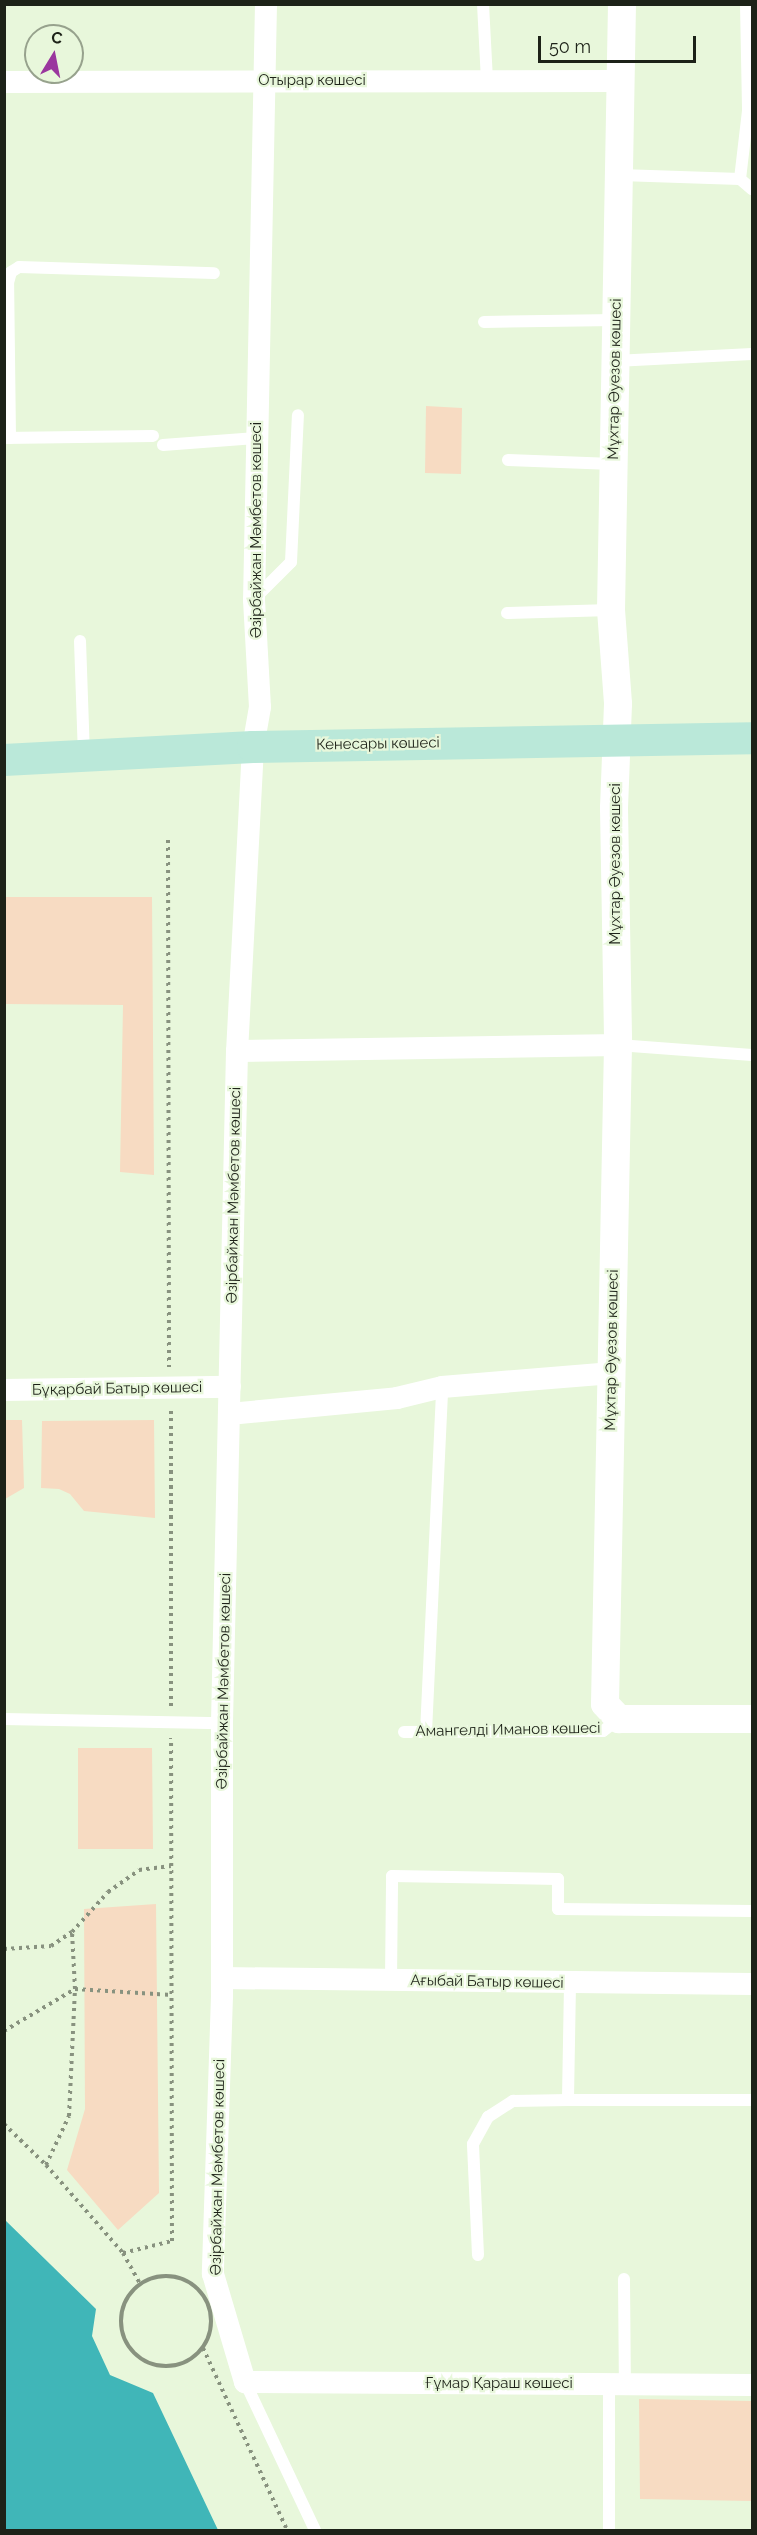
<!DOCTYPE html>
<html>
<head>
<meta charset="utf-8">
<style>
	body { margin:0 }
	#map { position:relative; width:757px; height:2535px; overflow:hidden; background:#e8f7db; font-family:Raleway,sans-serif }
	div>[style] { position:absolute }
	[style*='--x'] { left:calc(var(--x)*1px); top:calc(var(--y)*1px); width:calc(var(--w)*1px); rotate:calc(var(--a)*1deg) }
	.green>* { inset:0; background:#f7dbc2 }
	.water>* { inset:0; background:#40b6b8 }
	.path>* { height:4px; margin-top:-2px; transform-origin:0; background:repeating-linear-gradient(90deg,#88927f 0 3px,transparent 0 7.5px) }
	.path>.ring { margin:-2px; padding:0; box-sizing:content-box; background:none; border:4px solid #88927f; border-radius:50% }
	.service>* { height:12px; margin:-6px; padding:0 6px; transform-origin:6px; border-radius:6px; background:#fff }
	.minor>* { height:22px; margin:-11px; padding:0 11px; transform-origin:11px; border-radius:11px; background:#fff }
	.tertiary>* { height:28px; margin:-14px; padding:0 14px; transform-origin:14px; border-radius:14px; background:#fff }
	.secondary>* { height:32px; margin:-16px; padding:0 16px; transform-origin:16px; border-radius:16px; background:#bae8d9 }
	span { translate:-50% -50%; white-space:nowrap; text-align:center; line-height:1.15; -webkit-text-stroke:4.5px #e8f7db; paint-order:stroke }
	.street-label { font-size:15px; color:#1d2218 }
	.frame { position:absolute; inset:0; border:6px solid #1d2218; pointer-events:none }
	.north { position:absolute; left:24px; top:24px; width:60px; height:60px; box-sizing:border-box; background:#e8f7db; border:2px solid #97a28d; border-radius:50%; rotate:10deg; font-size:16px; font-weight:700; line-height:24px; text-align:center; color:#1d2218 }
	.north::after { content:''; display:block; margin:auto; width:21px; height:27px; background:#9a379e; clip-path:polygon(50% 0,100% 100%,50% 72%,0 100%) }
	.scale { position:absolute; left:538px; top:36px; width:158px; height:27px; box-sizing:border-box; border:3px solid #1d2218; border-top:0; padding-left:8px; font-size:18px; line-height:21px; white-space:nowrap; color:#1d2218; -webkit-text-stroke:4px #e8f7db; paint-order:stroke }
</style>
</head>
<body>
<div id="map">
	<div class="green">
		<i style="clip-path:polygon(426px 406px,462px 408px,461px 474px,425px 473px)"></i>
		<i style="clip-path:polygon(5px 897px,152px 897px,154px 1175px,120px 1172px,123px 1005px,5px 1004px)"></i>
		<i style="clip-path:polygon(5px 1420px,22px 1420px,24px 1488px,5px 1499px)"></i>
		<i style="clip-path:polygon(154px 1420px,155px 1518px,84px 1511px,70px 1494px,59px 1489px,41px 1488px,42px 1421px)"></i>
		<i style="clip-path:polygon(78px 1748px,152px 1748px,153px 1849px,78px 1849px)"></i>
		<i style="clip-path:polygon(156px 1904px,159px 2193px,118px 2230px,67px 2170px,85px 2109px,84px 1909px)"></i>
		<i style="clip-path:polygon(639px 2399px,752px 2401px,752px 2501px,640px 2499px)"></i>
	</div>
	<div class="water">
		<i style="clip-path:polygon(4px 2219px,96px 2309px,92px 2336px,110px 2375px,153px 2393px,218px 2530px,5px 2530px)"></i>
	</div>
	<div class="path">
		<i style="--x:168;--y:840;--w:527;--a:89.89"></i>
		<i style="--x:171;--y:1706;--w:298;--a:-90"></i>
		<i style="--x:4;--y:1949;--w:47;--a:-3.7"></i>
		<i style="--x:51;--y:1946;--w:25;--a:-34"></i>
		<i style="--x:72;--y:1932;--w:54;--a:-48"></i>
		<i style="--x:108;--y:1892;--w:38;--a:-35"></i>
		<i style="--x:139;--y:1870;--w:32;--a:-7"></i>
		<i style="--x:4;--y:2031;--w:82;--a:-30.6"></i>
		<i style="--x:75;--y:1989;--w:97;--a:3.5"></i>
		<i style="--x:4;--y:2124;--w:59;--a:44.3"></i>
		<i style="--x:46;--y:2165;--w:117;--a:48.8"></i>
		<i style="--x:123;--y:2253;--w:35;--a:61"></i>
		<i style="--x:46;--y:2165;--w:54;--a:-64.9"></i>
		<i style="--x:69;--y:2116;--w:127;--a:-87.3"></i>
		<i style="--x:75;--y:1989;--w:57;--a:-93"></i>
		<i style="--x:123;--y:2253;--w:50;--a:-13.8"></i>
		<i style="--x:172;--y:2241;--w:503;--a:-90.11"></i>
		<i class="ring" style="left:121px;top:2276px;width:86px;height:86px"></i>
		<i style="--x:203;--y:2348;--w:200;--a:65.2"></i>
	</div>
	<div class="service">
		<i style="--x:483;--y:4;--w:77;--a:87"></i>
		<i style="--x:746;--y:4;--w:107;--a:88.9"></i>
		<i style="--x:620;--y:175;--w:120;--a:1.9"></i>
		<i style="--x:740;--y:179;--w:68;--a:-83.3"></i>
		<i style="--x:748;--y:111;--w:4;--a:0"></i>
		<i style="--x:740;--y:179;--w:16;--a:40"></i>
		<i style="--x:484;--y:322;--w:132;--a:-0.9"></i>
		<i style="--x:615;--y:361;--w:137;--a:-2.9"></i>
		<i style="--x:4;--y:438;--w:149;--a:-0.8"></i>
		<i style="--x:10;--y:438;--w:155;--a:-90.7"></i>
		<i style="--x:8;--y:283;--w:11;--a:-75"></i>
		<i style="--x:11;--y:272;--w:9;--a:-32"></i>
		<i style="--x:19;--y:267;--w:195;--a:1.8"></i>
		<i style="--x:163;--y:445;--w:94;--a:-4.3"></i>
		<i style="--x:508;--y:460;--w:105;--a:2.2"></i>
		<i style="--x:254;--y:599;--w:52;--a:-45"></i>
		<i style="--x:291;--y:562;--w:147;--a:-87.3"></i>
		<i style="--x:507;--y:613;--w:104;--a:-1.7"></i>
		<i style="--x:80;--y:641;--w:115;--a:88"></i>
		<i style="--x:618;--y:1045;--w:134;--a:4.3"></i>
		<i style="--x:4;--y:1719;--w:218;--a:1.1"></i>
		<i style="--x:404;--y:1732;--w:199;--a:-0.3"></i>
		<i style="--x:603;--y:1731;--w:20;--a:-37"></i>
		<i style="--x:426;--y:1732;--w:345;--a:-87.3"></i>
		<i style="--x:391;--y:1980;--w:104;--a:-89.4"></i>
		<i style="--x:392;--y:1876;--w:166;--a:1"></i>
		<i style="--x:558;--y:1879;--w:30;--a:90"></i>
		<i style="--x:558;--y:1909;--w:194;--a:0.6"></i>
		<i style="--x:570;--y:1984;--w:116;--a:91"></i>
		<i style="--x:568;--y:2100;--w:184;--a:0"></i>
		<i style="--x:478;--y:2255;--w:111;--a:-92.6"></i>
		<i style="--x:473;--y:2144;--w:31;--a:-61"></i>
		<i style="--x:488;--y:2117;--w:30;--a:-33"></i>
		<i style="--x:513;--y:2101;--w:55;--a:-1"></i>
		<i style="--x:624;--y:2279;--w:105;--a:89.5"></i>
		<i style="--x:245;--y:2382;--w:164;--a:64.7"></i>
		<i style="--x:609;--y:2530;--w:146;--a:-90"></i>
	</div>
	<div class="minor">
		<i style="--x:266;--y:4;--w:596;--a:91.15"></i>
		<i style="--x:254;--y:600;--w:107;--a:86.8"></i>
		<i style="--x:260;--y:707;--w:41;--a:99.9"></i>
		<i style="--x:253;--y:747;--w:304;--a:93"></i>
		<i style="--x:237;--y:1051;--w:672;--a:91.28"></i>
		<i style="--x:222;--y:1723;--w:273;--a:90"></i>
		<i style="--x:222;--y:1996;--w:278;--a:91.9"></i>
		<i style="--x:213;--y:2274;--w:113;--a:73.5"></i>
		<i style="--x:245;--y:2382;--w:507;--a:0.34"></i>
		<i style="--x:4;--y:82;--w:616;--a:-0.09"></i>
		<i style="--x:237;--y:1051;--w:381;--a:-0.9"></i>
		<i style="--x:4;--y:1390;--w:226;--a:-0.8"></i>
		<i style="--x:229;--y:1414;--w:169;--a:-5.4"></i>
		<i style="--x:397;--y:1398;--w:46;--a:-13.7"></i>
		<i style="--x:442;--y:1387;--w:171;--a:-4.7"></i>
		<i style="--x:222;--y:1978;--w:530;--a:0.65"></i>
	</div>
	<div class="tertiary">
		<i style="--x:622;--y:4;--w:606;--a:91.04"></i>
		<i style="--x:611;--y:610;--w:94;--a:85.7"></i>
		<i style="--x:618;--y:704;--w:104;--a:92.2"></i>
		<i style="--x:614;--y:808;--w:237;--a:89"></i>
		<i style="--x:618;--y:1045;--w:659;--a:91.13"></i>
		<i style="--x:605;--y:1704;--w:21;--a:47"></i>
		<i style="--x:619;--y:1719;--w:133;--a:0"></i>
	</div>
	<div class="secondary">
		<i style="--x:4;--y:760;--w:249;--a:-3"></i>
		<i style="--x:253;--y:747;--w:499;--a:-1"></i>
	</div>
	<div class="street-label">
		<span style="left:312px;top:81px">Отырар көшесі</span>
		<span style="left:615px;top:379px;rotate:-89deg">Мұхтар Әуезов көшесі</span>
		<span style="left:257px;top:530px;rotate:-90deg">Әзірбайжан Мәмбетов көшесі</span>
		<span style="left:378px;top:744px;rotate:-1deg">Кенесары көшесі</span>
		<span style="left:616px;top:864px;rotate:-90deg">Мұхтар Әуезов көшесі</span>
		<span style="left:234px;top:1195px;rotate:-89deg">Әзірбайжан Мәмбетов көшесі</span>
		<span style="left:612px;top:1350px;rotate:-89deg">Мұхтар Әуезов көшесі</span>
		<span style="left:117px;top:1389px;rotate:-1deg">Бұқарбай Батыр көшесі</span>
		<span style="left:224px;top:1681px;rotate:-89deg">Әзірбайжан Мәмбетов көшесі</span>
		<span style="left:508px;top:1730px;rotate:-1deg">Амангелді Иманов көшесі</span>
		<span style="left:487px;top:1982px;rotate:1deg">Ағыбай Батыр көшесі</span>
		<span style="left:218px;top:2167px;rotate:-89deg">Әзірбайжан Мәмбетов көшесі</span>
		<span style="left:499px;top:2384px">Ғұмар Қараш көшесі</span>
	</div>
	<div class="frame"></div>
	<div class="north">С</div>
	<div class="scale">50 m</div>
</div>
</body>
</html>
